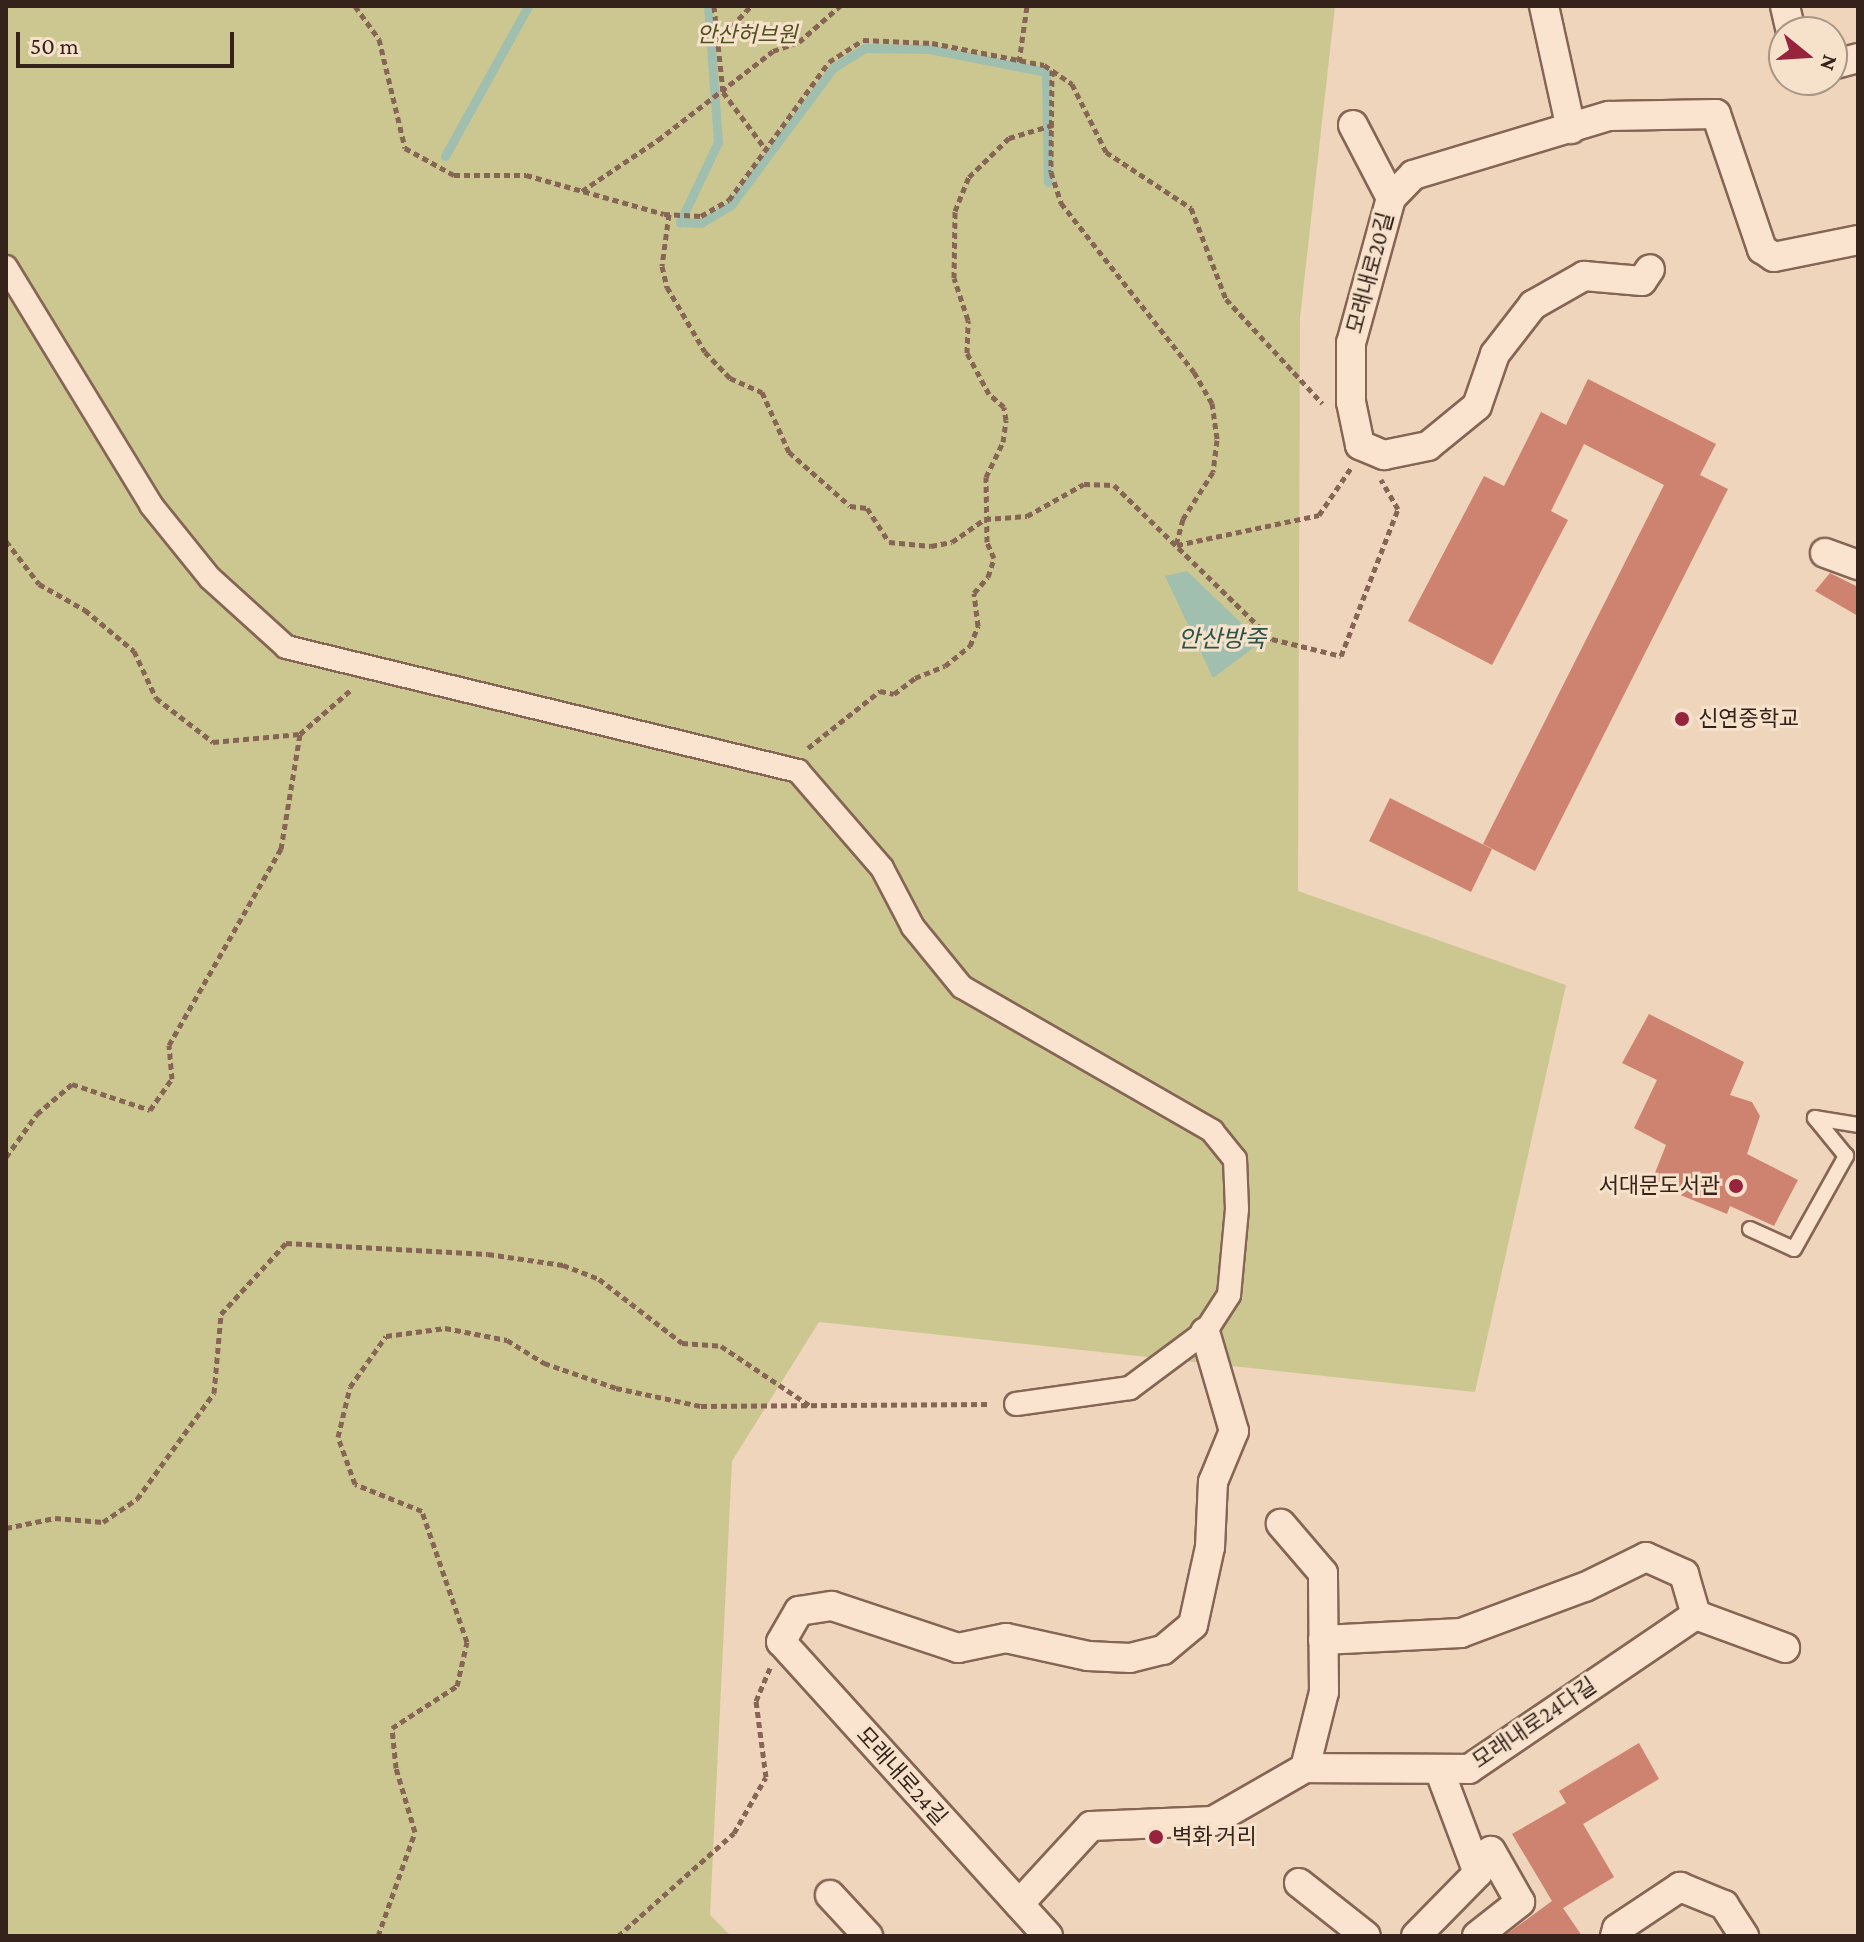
<!DOCTYPE html>
<html>
<head>
<meta charset="utf-8">
<style>
	body { margin:0 }
	#map { position:relative; width:1864px; height:1942px; overflow:hidden; background:#efd5bc; font-family:"Crimson Pro","Noto Sans KR",serif }
	div>[style] { position:absolute }
	[style*='--x'] { left:calc(var(--x)*1px); top:calc(var(--y)*1px); width:calc(var(--w)*1px); rotate:calc(var(--a)*1deg) }
	.green>* { inset:0; background:#ccc790 }
	.water>* { inset:0; background:#a0bfaf }
	.stream>* { height:9px; margin:-4.5px; padding:0 4.5px; transform-origin:4.5px; border-radius:4.5px; background:#a0bfaf }
	.building>* { inset:0; background:#ce8370 }
	.path>* { height:5px; margin-top:-2.5px; transform-origin:0; background:repeating-linear-gradient(90deg,#866555 0 6px,transparent 0 10px) }
	.roads { filter:drop-shadow(2px 0 #866555) drop-shadow(-2px 0 #866555) drop-shadow(0 2px #866555) drop-shadow(0 -2px #866555) }
	.service>* { height:14px; margin:-7px; padding:0 7px; transform-origin:7px; border-radius:7px; background:#fae4cf }
	.pedestrian>* { height:22px; margin:-11px; padding:0 11px; transform-origin:11px; border-radius:11px; background:#fae4cf }
	.minor>* { height:28px; margin:-14px; padding:0 14px; transform-origin:14px; border-radius:14px; background:#fae4cf }
	.dots>* { width:22px; height:22px; translate:-50% -50%; box-sizing:border-box; border:4px solid #f6e1cb; border-radius:50% }
	span { translate:-50% -50%; white-space:nowrap; text-align:center; line-height:1.15; -webkit-text-stroke:6px #f6e1cb; paint-order:stroke }
	.park-label { font-size:22px; color:#505220; font-style:italic }
	.street-label { font-size:22px; color:#35221b }
	.poi-label { font-size:22px; color:#35221b }
	.left { translate:0 -50%; text-align:left }
	.right { translate:-100% -50%; text-align:right }
	.water-label { font-size:24px; color:#295549; font-style:italic }
	.frame { position:absolute; inset:0; border:8px solid #35221b; pointer-events:none }
	.north { position:absolute; left:1768px; top:16px; width:80px; height:80px; box-sizing:border-box; background:#f6e1cb; border:2px solid #a99585; border-radius:50%; rotate:108deg; font-size:22px; font-weight:700; line-height:32px; text-align:center; color:#35221b }
	.north::after { content:''; display:block; margin:auto; width:28px; height:36px; background:#97243d; clip-path:polygon(50% 0,100% 100%,50% 72%,0 100%) }
	.scale { position:absolute; left:16px; top:32px; width:218px; height:36px; box-sizing:border-box; border:4px solid #35221b; border-top:0; padding-left:10px; font-size:24px; line-height:28px; white-space:nowrap; color:#35221b; -webkit-text-stroke:6px #f6e1cb; paint-order:stroke }
</style>
</head>
<body>
<div id="map">
	<div class="green">
		<i style="clip-path:polygon(6px 6px,1335px 6px,1300px 318px,1298px 891px,1566px 985px,1475px 1392px,819px 1322px,732px 1461px,710px 1915px,731px 1936px,6px 1936px)"></i>
	</div>
	<div class="water">
		<i style="clip-path:polygon(1187px 571px,1261px 642px,1213px 678px,1165px 576px)"></i>
	</div>
	<div class="stream">
		<i style="--x:708;--y:6;--w:136;--a:85.8"></i>
		<i style="--x:718;--y:142;--w:89;--a:115.4"></i>
		<i style="--x:680;--y:222;--w:21;--a:3"></i>
		<i style="--x:701;--y:223;--w:35;--a:-31"></i>
		<i style="--x:731;--y:205;--w:171;--a:-53.3"></i>
		<i style="--x:833;--y:68;--w:38;--a:-32"></i>
		<i style="--x:865;--y:48;--w:65;--a:0.9"></i>
		<i style="--x:930;--y:49;--w:118;--a:11.2"></i>
		<i style="--x:1046;--y:72;--w:110;--a:89"></i>
		<i style="--x:445;--y:156;--w:171;--a:-61"></i>
	</div>
	<div class="building">
		<i style="clip-path:polygon(1588px 379px,1716px 444px,1700px 475px,1728px 489px,1535px 871px,1483px 844px,1664px 485px,1584px 444px,1551px 511px,1568px 520px,1492px 665px,1408px 621px,1484px 476px,1504px 486px,1541px 412px,1566px 425px)"></i>
		<i style="clip-path:polygon(1830px 573px,1858px 587px,1858px 616px,1815px 591px)"></i>
		<i style="clip-path:polygon(1390px 798px,1492px 849px,1471px 892px,1369px 841px)"></i>
		<i style="clip-path:polygon(1649px 1014px,1744px 1062px,1730px 1095px,1752px 1102px,1760px 1116px,1747px 1154px,1798px 1180px,1774px 1226px,1730px 1206px,1727px 1214px,1651px 1183px,1666px 1145px,1634px 1128px,1657px 1080px,1622px 1063px)"></i>
		<i style="clip-path:polygon(1639px 1743px,1659px 1779px,1583px 1824px,1614px 1877px,1563px 1908px,1582px 1936px,1504px 1936px,1552px 1901px,1512px 1834px,1566px 1803px,1559px 1791px)"></i>
	</div>
	<div class="path">
		<i style="--x:355;--y:6;--w:41;--a:54"></i>
		<i style="--x:379;--y:39;--w:112;--a:76.6"></i>
		<i style="--x:405;--y:148;--w:56;--a:28.9"></i>
		<i style="--x:454;--y:175;--w:72;--a:0"></i>
		<i style="--x:526;--y:175;--w:143;--a:15.8"></i>
		<i style="--x:664;--y:214;--w:37;--a:3"></i>
		<i style="--x:701;--y:216;--w:32;--a:-30"></i>
		<i style="--x:729;--y:200;--w:170;--a:-54.1"></i>
		<i style="--x:829;--y:62;--w:40;--a:-32.9"></i>
		<i style="--x:863;--y:40;--w:69;--a:2.5"></i>
		<i style="--x:932;--y:43;--w:114;--a:11.1"></i>
		<i style="--x:1044;--y:65;--w:34;--a:34"></i>
		<i style="--x:1072;--y:84;--w:76;--a:63.4"></i>
		<i style="--x:1106;--y:152;--w:102;--a:33.4"></i>
		<i style="--x:1191;--y:208;--w:97;--a:69"></i>
		<i style="--x:1226;--y:299;--w:142;--a:47.3"></i>
		<i style="--x:714;--y:6;--w:86;--a:84"></i>
		<i style="--x:723;--y:92;--w:74;--a:53.3"></i>
		<i style="--x:718;--y:41;--w:48;--a:-46.7"></i>
		<i style="--x:1019;--y:62;--w:57;--a:-81.9"></i>
		<i style="--x:1052;--y:70;--w:102;--a:90.6"></i>
		<i style="--x:1051;--y:172;--w:33;--a:72"></i>
		<i style="--x:1061;--y:203;--w:215;--a:51.8"></i>
		<i style="--x:1194;--y:372;--w:36;--a:60"></i>
		<i style="--x:1212;--y:403;--w:37;--a:82"></i>
		<i style="--x:1217;--y:440;--w:32;--a:97"></i>
		<i style="--x:1213;--y:472;--w:56;--a:122.6"></i>
		<i style="--x:1183;--y:519;--w:27;--a:105"></i>
		<i style="--x:582;--y:191;--w:92;--a:-33.9"></i>
		<i style="--x:658;--y:140;--w:145;--a:-37.7"></i>
		<i style="--x:773;--y:51;--w:28;--a:-19"></i>
		<i style="--x:799;--y:42;--w:55;--a:-41.3"></i>
		<i style="--x:669;--y:214;--w:52;--a:97.7"></i>
		<i style="--x:662;--y:266;--w:22;--a:77"></i>
		<i style="--x:667;--y:287;--w:75;--a:59.7"></i>
		<i style="--x:705;--y:352;--w:36;--a:46"></i>
		<i style="--x:730;--y:378;--w:35;--a:24"></i>
		<i style="--x:762;--y:392;--w:66;--a:65.8"></i>
		<i style="--x:789;--y:452;--w:81;--a:41.5"></i>
		<i style="--x:850;--y:506;--w:17;--a:7"></i>
		<i style="--x:867;--y:508;--w:40;--a:57.1"></i>
		<i style="--x:889;--y:542;--w:42;--a:5.4"></i>
		<i style="--x:931;--y:546;--w:21;--a:-11"></i>
		<i style="--x:952;--y:542;--w:40;--a:-34.9"></i>
		<i style="--x:985;--y:519;--w:42;--a:-4.1"></i>
		<i style="--x:1027;--y:516;--w:65;--a:-29.3"></i>
		<i style="--x:1084;--y:484;--w:30;--a:2"></i>
		<i style="--x:1114;--y:485;--w:221;--a:44.3"></i>
		<i style="--x:1272;--y:639;--w:71;--a:13.8"></i>
		<i style="--x:1341;--y:656;--w:158;--a:-68.8"></i>
		<i style="--x:1398;--y:509;--w:34;--a:-120"></i>
		<i style="--x:6;--y:541;--w:54;--a:52.5"></i>
		<i style="--x:39;--y:584;--w:53;--a:29.5"></i>
		<i style="--x:85;--y:610;--w:64;--a:39.9"></i>
		<i style="--x:134;--y:651;--w:52;--a:64.9"></i>
		<i style="--x:156;--y:698;--w:72;--a:37.7"></i>
		<i style="--x:213;--y:742;--w:87;--a:-5.3"></i>
		<i style="--x:1177;--y:545;--w:145;--a:-11.9"></i>
		<i style="--x:1319;--y:515;--w:57;--a:-55.8"></i>
		<i style="--x:808;--y:748;--w:92;--a:-38.4"></i>
		<i style="--x:880;--y:691;--w:14;--a:12"></i>
		<i style="--x:894;--y:694;--w:26;--a:-37"></i>
		<i style="--x:915;--y:678;--w:32;--a:-22"></i>
		<i style="--x:945;--y:666;--w:32;--a:-39"></i>
		<i style="--x:970;--y:646;--w:22;--a:-68"></i>
		<i style="--x:978;--y:626;--w:33;--a:-97"></i>
		<i style="--x:974;--y:593;--w:21;--a:-49"></i>
		<i style="--x:988;--y:577;--w:20;--a:-72"></i>
		<i style="--x:994;--y:558;--w:17;--a:-114"></i>
		<i style="--x:987;--y:542;--w:65;--a:-90.9"></i>
		<i style="--x:986;--y:477;--w:39;--a:-64"></i>
		<i style="--x:1003;--y:442;--w:22;--a:-82"></i>
		<i style="--x:1006;--y:420;--w:13;--a:-99"></i>
		<i style="--x:1004;--y:407;--w:20;--a:-139"></i>
		<i style="--x:989;--y:394;--w:47;--a:-118.2"></i>
		<i style="--x:967;--y:353;--w:33;--a:-88"></i>
		<i style="--x:968;--y:320;--w:44;--a:-108.4"></i>
		<i style="--x:954;--y:278;--w:67;--a:-89.1"></i>
		<i style="--x:955;--y:211;--w:37;--a:-68"></i>
		<i style="--x:969;--y:177;--w:56;--a:-44.3"></i>
		<i style="--x:1009;--y:138;--w:46;--a:-16.5"></i>
		<i style="--x:6;--y:1157;--w:53;--a:-54.2"></i>
		<i style="--x:37;--y:1114;--w:46;--a:-40.6"></i>
		<i style="--x:72;--y:1084;--w:82;--a:18.4"></i>
		<i style="--x:150;--y:1110;--w:38;--a:-55"></i>
		<i style="--x:172;--y:1079;--w:34;--a:-95"></i>
		<i style="--x:169;--y:1045;--w:226;--a:-60.3"></i>
		<i style="--x:281;--y:849;--w:117;--a:-80.6"></i>
		<i style="--x:300;--y:734;--w:70;--a:-41"></i>
		<i style="--x:6;--y:1528;--w:50;--a:-11.5"></i>
		<i style="--x:55;--y:1518;--w:48;--a:4.8"></i>
		<i style="--x:103;--y:1522;--w:41;--a:-34.1"></i>
		<i style="--x:137;--y:1499;--w:131;--a:-54"></i>
		<i style="--x:214;--y:1393;--w:79;--a:-84.9"></i>
		<i style="--x:221;--y:1314;--w:96;--a:-47.5"></i>
		<i style="--x:286;--y:1243;--w:202;--a:3.1"></i>
		<i style="--x:488;--y:1254;--w:76;--a:8.3"></i>
		<i style="--x:563;--y:1265;--w:39;--a:21"></i>
		<i style="--x:599;--y:1279;--w:105;--a:37.6"></i>
		<i style="--x:682;--y:1343;--w:39;--a:4"></i>
		<i style="--x:721;--y:1346;--w:106;--a:33.8"></i>
		<i style="--x:378;--y:1936;--w:110;--a:-70.4"></i>
		<i style="--x:415;--y:1832;--w:67;--a:-106.5"></i>
		<i style="--x:396;--y:1768;--w:40;--a:-95.7"></i>
		<i style="--x:392;--y:1728;--w:77;--a:-32.9"></i>
		<i style="--x:457;--y:1686;--w:45;--a:-77.2"></i>
		<i style="--x:467;--y:1642;--w:139;--a:-109"></i>
		<i style="--x:422;--y:1511;--w:72;--a:-158.1"></i>
		<i style="--x:355;--y:1484;--w:50;--a:-109.9"></i>
		<i style="--x:338;--y:1437;--w:51;--a:-76.5"></i>
		<i style="--x:350;--y:1387;--w:62;--a:-54.8"></i>
		<i style="--x:386;--y:1336;--w:60;--a:-7.7"></i>
		<i style="--x:445;--y:1328;--w:63;--a:11"></i>
		<i style="--x:507;--y:1340;--w:44;--a:31.9"></i>
		<i style="--x:544;--y:1363;--w:76;--a:19.1"></i>
		<i style="--x:616;--y:1388;--w:87;--a:12"></i>
		<i style="--x:701;--y:1406;--w:290;--a:-0.4"></i>
		<i style="--x:618;--y:1936;--w:155;--a:-41.6"></i>
		<i style="--x:734;--y:1833;--w:64;--a:-60.3"></i>
		<i style="--x:766;--y:1777;--w:77;--a:-97.5"></i>
		<i style="--x:756;--y:1701;--w:36;--a:-67"></i>
	</div>
	<div class="roads">
		<div class="service">
			<i style="--x:1815;--y:1118;--w:44;--a:9.2"></i>
			<i style="--x:1750;--y:1229;--w:48;--a:24.4"></i>
			<i style="--x:1794;--y:1249;--w:107;--a:-60.8"></i>
			<i style="--x:1846;--y:1156;--w:49;--a:-129.2"></i>
		</div>
		<div class="pedestrian">
			<i style="--x:6;--y:267;--w:279;--a:58.6"></i>
			<i style="--x:151;--y:505;--w:94;--a:51.1"></i>
			<i style="--x:210;--y:578;--w:103;--a:42.2"></i>
			<i style="--x:286;--y:647;--w:527;--a:13.61"></i>
			<i style="--x:798;--y:771;--w:128;--a:49.1"></i>
			<i style="--x:882;--y:868;--w:67;--a:62.3"></i>
			<i style="--x:913;--y:927;--w:77;--a:50.8"></i>
			<i style="--x:962;--y:987;--w:289;--a:29.9"></i>
			<i style="--x:1212;--y:1131;--w:36;--a:51"></i>
			<i style="--x:1235;--y:1159;--w:50;--a:87.7"></i>
			<i style="--x:1237;--y:1209;--w:86;--a:95.3"></i>
			<i style="--x:1229;--y:1295;--w:44;--a:123"></i>
			<i style="--x:1205;--y:1332;--w:94;--a:143.3"></i>
			<i style="--x:1130;--y:1388;--w:115;--a:172"></i>
		</div>
		<div class="minor">
			<i style="--x:1544;--y:6;--w:126;--a:77.6"></i>
			<i style="--x:1785;--y:6;--w:27;--a:77"></i>
			<i style="--x:1832;--y:65;--w:27;--a:-15"></i>
			<i style="--x:1353;--y:125;--w:82;--a:62.5"></i>
			<i style="--x:1391;--y:198;--w:150;--a:105.4"></i>
			<i style="--x:1351;--y:343;--w:59;--a:90"></i>
			<i style="--x:1351;--y:402;--w:44;--a:78.2"></i>
			<i style="--x:1360;--y:445;--w:26;--a:23"></i>
			<i style="--x:1384;--y:455;--w:45;--a:-11.6"></i>
			<i style="--x:1428;--y:446;--w:63;--a:-39.2"></i>
			<i style="--x:1477;--y:406;--w:55;--a:-70.9"></i>
			<i style="--x:1495;--y:354;--w:62;--a:-52.2"></i>
			<i style="--x:1533;--y:305;--w:59;--a:-29.6"></i>
			<i style="--x:1584;--y:276;--w:58;--a:4.9"></i>
			<i style="--x:1642;--y:281;--w:14;--a:-56"></i>
			<i style="--x:1391;--y:198;--w:32;--a:-46"></i>
			<i style="--x:1413;--y:175;--w:205;--a:-16.8"></i>
			<i style="--x:1609;--y:116;--w:107;--a:-1.1"></i>
			<i style="--x:1716;--y:114;--w:143;--a:71.2"></i>
			<i style="--x:1762;--y:249;--w:14;--a:34"></i>
			<i style="--x:1774;--y:257;--w:86;--a:-11.4"></i>
			<i style="--x:1825;--y:553;--w:35;--a:20"></i>
			<i style="--x:1323;--y:1640;--w:138;--a:-2.9"></i>
			<i style="--x:1461;--y:1633;--w:132;--a:-20.4"></i>
			<i style="--x:1585;--y:1587;--w:68;--a:-26.2"></i>
			<i style="--x:1646;--y:1557;--w:42;--a:24.1"></i>
			<i style="--x:1684;--y:1574;--w:43;--a:73.7"></i>
			<i style="--x:1305;--y:1768;--w:164;--a:0.3"></i>
			<i style="--x:1469;--y:1769;--w:274;--a:-34.2"></i>
			<i style="--x:1696;--y:1615;--w:95;--a:20.3"></i>
			<i style="--x:1299;--y:1883;--w:85;--a:38.3"></i>
			<i style="--x:830;--y:1895;--w:56;--a:47.2"></i>
			<i style="--x:1019;--y:1904;--w:106;--a:-47.3"></i>
			<i style="--x:1091;--y:1826;--w:122;--a:-2.3"></i>
			<i style="--x:1213;--y:1821;--w:106;--a:-29.9"></i>
			<i style="--x:1305;--y:1768;--w:78;--a:-76"></i>
			<i style="--x:1324;--y:1692;--w:119;--a:-90.5"></i>
			<i style="--x:1323;--y:1573;--w:65;--a:-130.6"></i>
			<i style="--x:1048;--y:1936;--w:397;--a:-132.2"></i>
			<i style="--x:781;--y:1642;--w:36;--a:-60"></i>
			<i style="--x:799;--y:1611;--w:33;--a:-9"></i>
			<i style="--x:832;--y:1606;--w:133;--a:18.4"></i>
			<i style="--x:958;--y:1648;--w:49;--a:-11.8"></i>
			<i style="--x:1006;--y:1638;--w:84;--a:12.4"></i>
			<i style="--x:1088;--y:1656;--w:42;--a:2.7"></i>
			<i style="--x:1130;--y:1658;--w:34;--a:-14"></i>
			<i style="--x:1163;--y:1650;--w:39;--a:-40"></i>
			<i style="--x:1193;--y:1625;--w:80;--a:-77.7"></i>
			<i style="--x:1210;--y:1547;--w:65;--a:-87.4"></i>
			<i style="--x:1213;--y:1482;--w:55;--a:-67.6"></i>
			<i style="--x:1234;--y:1431;--w:103;--a:-106.3"></i>
			<i style="--x:1416;--y:1936;--w:88;--a:-45.5"></i>
			<i style="--x:1478;--y:1873;--w:111;--a:-110.6"></i>
			<i style="--x:1477;--y:1936;--w:55;--a:-38.3"></i>
			<i style="--x:1520;--y:1902;--w:59;--a:-119.6"></i>
			<i style="--x:1615;--y:1936;--w:7;--a:-74"></i>
			<i style="--x:1617;--y:1929;--w:76;--a:-33.7"></i>
			<i style="--x:1680;--y:1887;--w:48;--a:22.2"></i>
			<i style="--x:1724;--y:1905;--w:37;--a:57"></i>
		</div>
	</div>
	<div class="dots">
		<i style="left:1682px;top:719px;background:#97243d"></i>
		<i style="left:1736px;top:1186px;background:#97243d"></i>
		<i style="left:1156px;top:1837px;background:#97243d"></i>
	</div>
	<div class="park-label">
		<span style="left:747px;top:35px">안산허브원</span>
	</div>
	<div class="street-label">
		<span style="left:1370px;top:273px;rotate:-75deg">모래내로20길</span>
		<span style="left:1534px;top:1723px;rotate:-34deg">모래내로24다길</span>
		<span style="left:902px;top:1776px;rotate:48deg">모래내로24길</span>
	</div>
	<div class="poi-label">
		<span class="left" style="left:1698px;top:719px">신연중학교</span>
		<span class="right" style="left:1720px;top:1186px">서대문도서관</span>
		<span class="left" style="left:1172px;top:1837px">벽화 거리</span>
	</div>
	<div class="water-label">
		<span style="left:1222px;top:639px">안산방죽</span>
	</div>
	<div class="frame"></div>
	<div class="north">N</div>
	<div class="scale">50 m</div>
</div>
</body>
</html>
